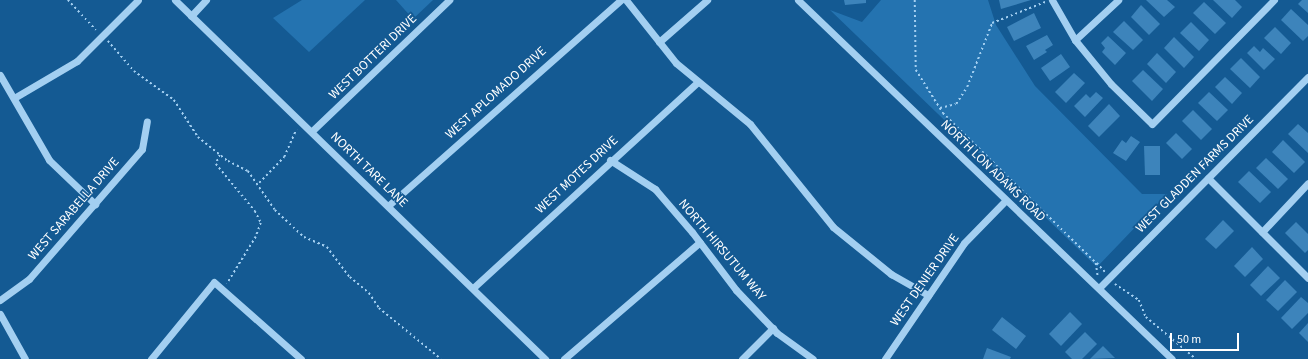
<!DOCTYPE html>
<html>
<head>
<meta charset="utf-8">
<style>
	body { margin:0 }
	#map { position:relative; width:1308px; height:359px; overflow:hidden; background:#145a93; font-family:"Source Sans 3",sans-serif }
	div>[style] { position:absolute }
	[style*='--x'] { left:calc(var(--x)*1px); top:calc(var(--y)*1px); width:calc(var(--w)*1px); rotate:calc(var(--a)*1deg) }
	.green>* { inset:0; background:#2473b0 }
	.building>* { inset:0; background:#3d84bb }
	.path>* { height:1.5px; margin-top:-0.75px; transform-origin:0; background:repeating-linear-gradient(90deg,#a3cff1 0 2px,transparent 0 5px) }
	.minor>* { height:7px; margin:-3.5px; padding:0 3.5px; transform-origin:3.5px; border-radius:3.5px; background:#a3cff1 }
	span { translate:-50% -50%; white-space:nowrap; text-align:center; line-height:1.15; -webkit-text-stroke:3.5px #145a93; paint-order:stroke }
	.street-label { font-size:13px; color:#fff }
	.scale { position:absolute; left:1170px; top:333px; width:69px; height:18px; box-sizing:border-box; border:2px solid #fff; border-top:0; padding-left:5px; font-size:12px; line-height:14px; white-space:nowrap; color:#fff; -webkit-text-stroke:3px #145a93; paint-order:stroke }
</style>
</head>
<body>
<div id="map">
	<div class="green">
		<i style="clip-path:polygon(302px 0,365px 0,309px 52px,273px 18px)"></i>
		<i style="clip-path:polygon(396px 0,433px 0,413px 19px)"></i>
		<i style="clip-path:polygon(881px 0,988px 0,996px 25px,1035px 86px,1142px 194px,1167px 194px,1097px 267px,830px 10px,862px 22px)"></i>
	</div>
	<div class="building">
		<i style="clip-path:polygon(844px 0,866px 0,866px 3px,845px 5px)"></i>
		<i style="clip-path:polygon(999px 0,1031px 0,1001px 9px)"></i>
		<i style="clip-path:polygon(1146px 0,1167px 0,1175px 7px,1164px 17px)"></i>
		<i style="clip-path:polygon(1213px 0,1235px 0,1242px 7px,1232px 18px)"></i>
		<i style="clip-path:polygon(1302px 0,1308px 0,1308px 13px,1298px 4px)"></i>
		<i style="clip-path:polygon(1204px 2px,1226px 23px,1215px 34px,1193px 13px)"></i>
		<i style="clip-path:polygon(1141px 5px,1160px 24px,1149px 35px,1131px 17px)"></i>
		<i style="clip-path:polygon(1291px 9px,1308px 25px,1308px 36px,1303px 41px,1281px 20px)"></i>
		<i style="clip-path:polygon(1034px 13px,1041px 28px,1014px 41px,1007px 27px)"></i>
		<i style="clip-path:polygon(1124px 21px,1143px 40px,1133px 50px,1113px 32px)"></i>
		<i style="clip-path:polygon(1191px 22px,1209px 40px,1199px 51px,1180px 33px)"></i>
		<i style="clip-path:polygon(1275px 27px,1291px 43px,1281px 54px,1264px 38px)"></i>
		<i style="clip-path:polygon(1047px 35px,1053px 45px,1045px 50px,1047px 52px,1034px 60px,1026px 46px)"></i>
		<i style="clip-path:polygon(1108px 36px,1126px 53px,1115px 65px,1102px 52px,1105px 48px,1101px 43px)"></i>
		<i style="clip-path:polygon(1174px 37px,1194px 57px,1184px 68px,1164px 48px)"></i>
		<i style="clip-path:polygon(1254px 46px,1260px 52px,1263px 48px,1275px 59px,1264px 70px,1247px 53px)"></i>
		<i style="clip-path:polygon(1157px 53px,1176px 72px,1166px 83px,1147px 64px)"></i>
		<i style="clip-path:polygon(1061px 54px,1070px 67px,1050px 81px,1041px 68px)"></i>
		<i style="clip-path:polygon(1241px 58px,1260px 77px,1250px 88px,1230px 69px)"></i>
		<i style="clip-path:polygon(1143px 70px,1163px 89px,1152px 101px,1132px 81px)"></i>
		<i style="clip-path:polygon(1074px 73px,1085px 83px,1066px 103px,1055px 92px)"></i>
		<i style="clip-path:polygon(1225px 77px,1242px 93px,1232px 104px,1215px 87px)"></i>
		<i style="clip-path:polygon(1096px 92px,1103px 98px,1085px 117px,1074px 106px,1086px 94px,1090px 98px)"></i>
		<i style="clip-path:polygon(1209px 92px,1228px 110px,1217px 121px,1198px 103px)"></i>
		<i style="clip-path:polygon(1109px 104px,1120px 116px,1099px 137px,1088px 126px)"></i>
		<i style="clip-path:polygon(1193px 110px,1212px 129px,1201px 140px,1182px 121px)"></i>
		<i style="clip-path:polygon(1298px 124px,1308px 133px,1308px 153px,1288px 134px)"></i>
		<i style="clip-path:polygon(1176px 133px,1192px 149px,1182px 159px,1166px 143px)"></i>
		<i style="clip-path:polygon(1131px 136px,1140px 142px,1126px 161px,1113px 153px,1122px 140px,1126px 143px)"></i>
		<i style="clip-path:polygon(1283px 140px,1305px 162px,1294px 173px,1272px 152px)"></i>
		<i style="clip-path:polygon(1144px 146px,1160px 146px,1160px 175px,1145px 175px)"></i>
		<i style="clip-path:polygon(1266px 158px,1288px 179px,1278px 189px,1256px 168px)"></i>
		<i style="clip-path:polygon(1249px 171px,1271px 192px,1260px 203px,1238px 182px)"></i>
		<i style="clip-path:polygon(1223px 220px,1234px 231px,1216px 249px,1205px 239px)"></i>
		<i style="clip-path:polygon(1296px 222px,1308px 234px,1308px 250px,1305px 253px,1285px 233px)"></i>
		<i style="clip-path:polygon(1252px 247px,1263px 259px,1245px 277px,1234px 266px)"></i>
		<i style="clip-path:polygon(1268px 266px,1280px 278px,1261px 296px,1250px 285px)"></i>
		<i style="clip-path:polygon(1285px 280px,1297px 292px,1278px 311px,1266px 300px)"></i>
		<i style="clip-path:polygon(1301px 297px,1308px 303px,1308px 313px,1292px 329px,1281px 318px)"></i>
		<i style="clip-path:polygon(1070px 312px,1082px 324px,1061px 346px,1049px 334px)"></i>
		<i style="clip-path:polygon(1002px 317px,1026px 336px,1016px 349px,992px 330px)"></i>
		<i style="clip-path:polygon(1308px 323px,1308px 342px,1299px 333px)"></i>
		<i style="clip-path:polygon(1085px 332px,1097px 344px,1082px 359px,1072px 359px,1065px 352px)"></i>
		<i style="clip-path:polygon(1103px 346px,1115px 358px,1090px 359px)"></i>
		<i style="clip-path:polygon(987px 348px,1011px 357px,1010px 359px,983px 359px)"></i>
	</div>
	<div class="path">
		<i style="--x:68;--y:0;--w:41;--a:47"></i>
		<i style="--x:915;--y:0;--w:70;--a:89.2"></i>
		<i style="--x:916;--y:70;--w:51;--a:57.9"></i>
		<i style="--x:943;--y:113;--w:214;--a:44.4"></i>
		<i style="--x:1096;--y:263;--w:14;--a:82"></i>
		<i style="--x:108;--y:41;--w:40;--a:49"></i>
		<i style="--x:134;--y:71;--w:49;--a:35.9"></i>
		<i style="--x:174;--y:100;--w:44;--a:57"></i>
		<i style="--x:198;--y:137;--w:38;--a:39"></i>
		<i style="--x:228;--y:161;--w:22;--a:27"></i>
		<i style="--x:248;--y:171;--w:47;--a:55.3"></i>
		<i style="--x:275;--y:210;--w:40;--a:43"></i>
		<i style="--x:304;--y:237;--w:25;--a:23"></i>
		<i style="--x:327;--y:247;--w:38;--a:53"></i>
		<i style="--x:350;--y:277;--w:25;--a:40"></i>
		<i style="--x:369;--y:293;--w:18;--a:56"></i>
		<i style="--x:379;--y:308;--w:80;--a:39.4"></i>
		<i style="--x:940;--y:108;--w:16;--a:-14"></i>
		<i style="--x:956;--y:104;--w:20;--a:-57"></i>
		<i style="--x:967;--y:87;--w:69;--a:-68.7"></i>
		<i style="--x:992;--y:23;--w:57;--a:-21.6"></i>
		<i style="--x:220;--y:155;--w:10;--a:114"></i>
		<i style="--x:216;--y:164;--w:61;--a:50.3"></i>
		<i style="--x:255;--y:211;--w:13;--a:63"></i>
		<i style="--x:261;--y:223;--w:15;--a:110"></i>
		<i style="--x:256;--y:237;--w:55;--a:121.7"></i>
		<i style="--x:259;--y:183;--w:36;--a:-46"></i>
		<i style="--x:284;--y:157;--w:30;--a:-66"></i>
		<i style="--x:1097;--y:263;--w:12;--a:48"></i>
		<i style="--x:1115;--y:284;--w:29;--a:34"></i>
		<i style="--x:1139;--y:300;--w:18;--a:68"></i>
		<i style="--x:1146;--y:317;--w:65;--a:40"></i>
	</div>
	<div class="minor">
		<i style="--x:175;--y:0;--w:516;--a:44.14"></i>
		<i style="--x:626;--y:0;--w:80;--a:51.6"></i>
		<i style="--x:676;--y:63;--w:96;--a:39.5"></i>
		<i style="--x:750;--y:124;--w:132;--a:51.1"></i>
		<i style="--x:833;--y:227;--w:75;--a:39"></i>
		<i style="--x:891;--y:274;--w:43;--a:29.6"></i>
		<i style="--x:798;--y:0;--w:518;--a:43.83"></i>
		<i style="--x:1052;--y:0;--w:46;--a:60.1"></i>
		<i style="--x:1075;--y:40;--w:57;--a:50.7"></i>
		<i style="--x:1111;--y:84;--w:57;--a:44.3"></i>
		<i style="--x:1152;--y:124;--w:174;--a:-45.5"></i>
		<i style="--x:191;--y:16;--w:22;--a:-47"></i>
		<i style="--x:1075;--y:40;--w:59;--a:-42.9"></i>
		<i style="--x:659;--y:42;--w:64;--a:-41.2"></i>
		<i style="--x:0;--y:75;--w:98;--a:60"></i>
		<i style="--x:49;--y:160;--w:64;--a:43.7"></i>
		<i style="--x:14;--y:98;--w:73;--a:-30.4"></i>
		<i style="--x:77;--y:61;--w:86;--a:-45"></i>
		<i style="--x:312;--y:131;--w:190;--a:-43.7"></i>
		<i style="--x:610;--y:160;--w:54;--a:32.8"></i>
		<i style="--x:655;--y:189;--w:57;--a:49.3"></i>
		<i style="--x:692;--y:232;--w:73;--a:52.8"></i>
		<i style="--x:736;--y:290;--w:59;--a:46.4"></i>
		<i style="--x:777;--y:333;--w:44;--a:35.8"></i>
		<i style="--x:1208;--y:178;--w:141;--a:45"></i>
		<i style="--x:389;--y:205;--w:310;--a:-41.5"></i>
		<i style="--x:1262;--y:232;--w:67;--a:-46.8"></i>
		<i style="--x:473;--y:288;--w:305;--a:-42.5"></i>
		<i style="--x:1099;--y:288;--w:297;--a:-45.3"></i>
		<i style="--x:0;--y:300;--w:36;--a:-36"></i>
		<i style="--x:29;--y:279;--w:172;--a:-49"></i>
		<i style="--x:142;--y:149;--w:28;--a:-80"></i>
		<i style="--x:0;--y:314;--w:51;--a:60.9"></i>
		<i style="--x:151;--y:359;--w:99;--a:-50.7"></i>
		<i style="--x:214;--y:282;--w:116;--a:41.5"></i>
		<i style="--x:564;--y:359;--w:179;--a:-40.7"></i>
		<i style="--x:742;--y:359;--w:44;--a:-45"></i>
		<i style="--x:885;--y:359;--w:140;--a:-55.7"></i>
		<i style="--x:964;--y:243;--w:59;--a:-45.7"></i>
	</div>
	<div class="street-label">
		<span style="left:373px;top:57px;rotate:-44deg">WEST BOTTERI DRIVE</span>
		<span style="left:496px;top:93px;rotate:-42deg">WEST APLOMADO DRIVE</span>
		<span style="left:369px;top:170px;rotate:44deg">NORTH TARE LANE</span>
		<span style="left:993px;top:171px;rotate:44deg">NORTH LON ADAMS ROAD</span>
		<span style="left:1195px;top:174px;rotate:-45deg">WEST GLADDEN FARMS DRIVE</span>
		<span style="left:577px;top:175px;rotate:-43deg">WEST MOTES DRIVE</span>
		<span style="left:74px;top:209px;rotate:-49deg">WEST SARABELLA DRIVE</span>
		<span style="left:722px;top:250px;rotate:50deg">NORTH HIRSUTUM WAY</span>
		<span style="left:925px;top:280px;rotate:-55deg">WEST DENIER DRIVE</span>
	</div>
	<div class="scale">50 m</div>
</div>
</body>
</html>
